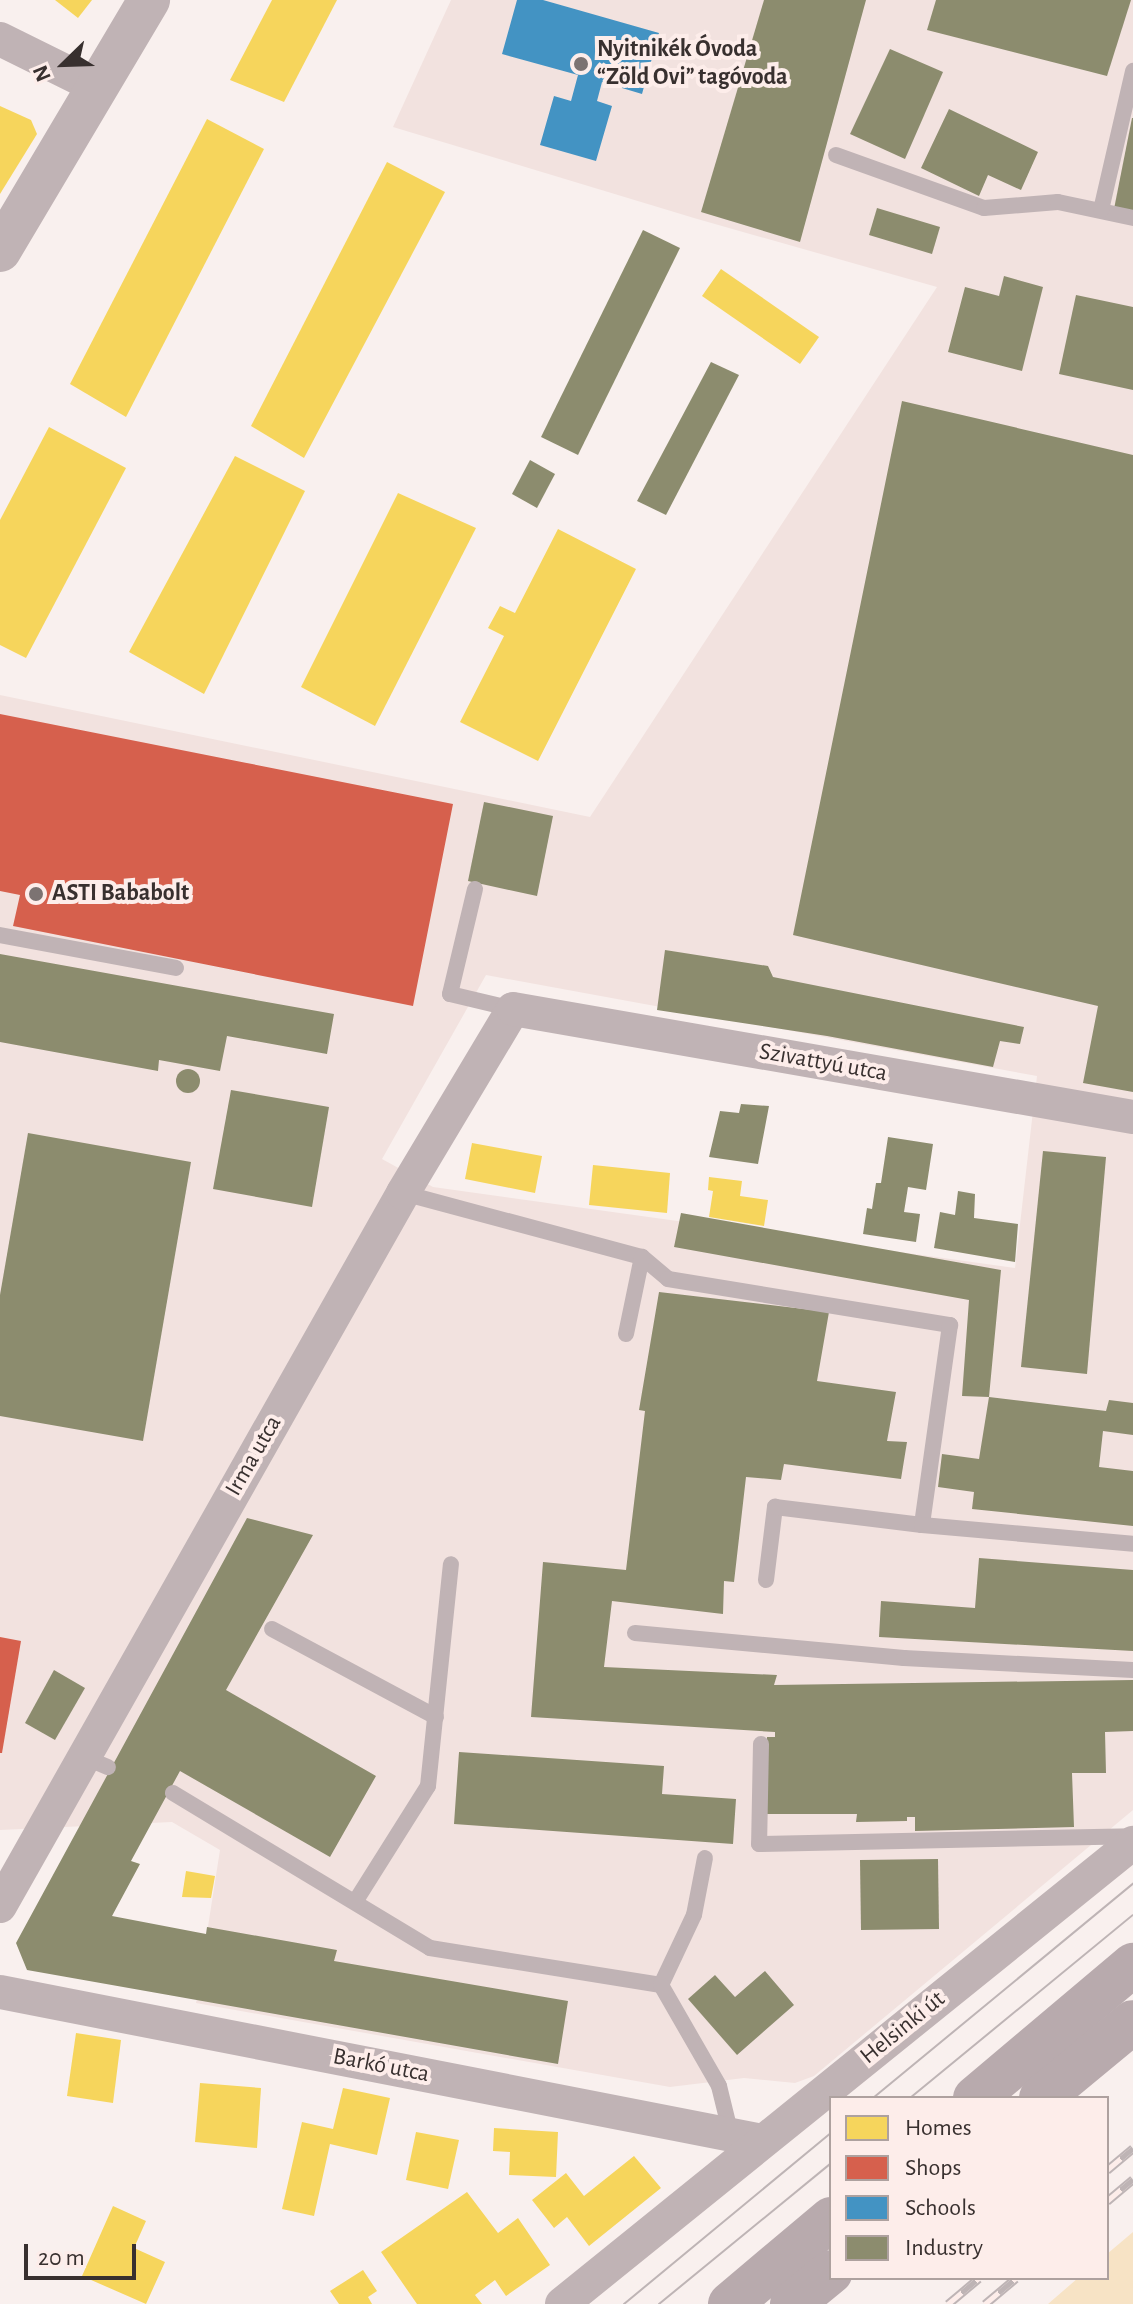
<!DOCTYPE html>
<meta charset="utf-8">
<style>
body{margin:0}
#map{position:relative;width:1133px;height:2304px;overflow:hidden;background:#f9f0ee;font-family:"Alegreya Sans",sans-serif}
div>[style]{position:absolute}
.built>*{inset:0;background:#f2e2df}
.green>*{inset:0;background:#f7e3c5}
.homes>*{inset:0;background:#f6d55c}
.shops>*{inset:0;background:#d6604d}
.schools>*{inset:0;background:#4393c3}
.industry>*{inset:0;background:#8c8c6e}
.round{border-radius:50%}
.service>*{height:16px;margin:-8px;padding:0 8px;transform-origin:8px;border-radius:8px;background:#c0b3b5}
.minor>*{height:34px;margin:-17px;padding:0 17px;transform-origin:17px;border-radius:17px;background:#c0b3b5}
.tertiary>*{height:42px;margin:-21px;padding:0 21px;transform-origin:21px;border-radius:21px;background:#c0b3b5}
.primary>*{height:44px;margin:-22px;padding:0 22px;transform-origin:22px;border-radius:22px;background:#b8aaad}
.tram>*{height:2px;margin:-1px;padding:0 1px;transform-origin:1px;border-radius:1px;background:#beb4b5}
.rail>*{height:9px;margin-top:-4.5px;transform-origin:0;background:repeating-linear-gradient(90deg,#fdedea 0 18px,#beb4b5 0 36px);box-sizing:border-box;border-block:2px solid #beb4b5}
.dots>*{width:22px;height:22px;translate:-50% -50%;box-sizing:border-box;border:4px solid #fdedea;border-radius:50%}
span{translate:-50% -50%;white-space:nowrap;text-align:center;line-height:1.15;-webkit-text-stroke:8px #fdedea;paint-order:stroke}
.poi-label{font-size:24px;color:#38302f;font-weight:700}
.left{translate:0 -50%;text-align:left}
.street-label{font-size:24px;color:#38302f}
.legend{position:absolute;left:829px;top:2096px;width:280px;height:184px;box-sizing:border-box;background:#fdedea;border:2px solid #aea19f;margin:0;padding:10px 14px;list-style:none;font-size:24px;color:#38302f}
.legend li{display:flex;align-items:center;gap:16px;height:40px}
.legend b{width:40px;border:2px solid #aea19f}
.north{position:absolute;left:24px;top:24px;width:80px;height:80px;-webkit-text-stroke:6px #fdedea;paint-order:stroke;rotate:247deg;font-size:22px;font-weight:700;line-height:32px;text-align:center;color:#38302f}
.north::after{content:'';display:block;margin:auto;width:28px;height:36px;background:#38302f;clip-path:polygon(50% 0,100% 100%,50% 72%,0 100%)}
.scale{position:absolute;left:24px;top:2244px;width:112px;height:36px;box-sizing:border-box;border:4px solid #38302f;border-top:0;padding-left:10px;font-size:24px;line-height:28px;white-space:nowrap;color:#38302f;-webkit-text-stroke:6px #fdedea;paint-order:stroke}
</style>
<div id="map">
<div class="built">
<div style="clip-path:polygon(evenodd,451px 0,1133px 0,1133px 1810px,814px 2076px,795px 2083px,744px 2078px,670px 2087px,196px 2003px,220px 1850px,172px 1822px,0 1830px,0 695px,590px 817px,937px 287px,694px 218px,393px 127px,451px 0,486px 975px,1037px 1076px,1015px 1268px,433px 1187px,382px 1159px,486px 975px)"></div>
</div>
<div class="green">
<div style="clip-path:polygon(1133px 2232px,1133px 2304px,1048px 2304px,1078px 2278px,1107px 2278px,1107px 2254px)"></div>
</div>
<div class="homes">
<div style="clip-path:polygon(55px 0,92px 0,78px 18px)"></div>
<div style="clip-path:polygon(272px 0,337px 0,284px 102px,230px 80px)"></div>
<div style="clip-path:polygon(0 106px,31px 120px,37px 134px,0 194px)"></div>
<div style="clip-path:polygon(207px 119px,264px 149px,126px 417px,70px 384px)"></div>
<div style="clip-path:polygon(387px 162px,445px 192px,304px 458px,251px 426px)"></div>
<div style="clip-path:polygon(721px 269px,819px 337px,800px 364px,702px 296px)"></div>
<div style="clip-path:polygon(49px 427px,126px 468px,26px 658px,0 645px,0 520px)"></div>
<div style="clip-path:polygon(235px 456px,305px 491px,204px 694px,129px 652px)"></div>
<div style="clip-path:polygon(398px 493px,476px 528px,375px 726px,301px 687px)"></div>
<div style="clip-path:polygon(558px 529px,636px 569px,538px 761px,460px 722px,504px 636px,488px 628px,500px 606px,515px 613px)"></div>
<div style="clip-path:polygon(472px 1143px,542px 1156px,535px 1193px,465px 1179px)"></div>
<div style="clip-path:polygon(593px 1165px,670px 1173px,667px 1213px,589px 1205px)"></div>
<div style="clip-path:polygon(709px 1177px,742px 1181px,740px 1196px,768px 1200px,764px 1226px,709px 1217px,713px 1191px,708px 1190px)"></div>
<div style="clip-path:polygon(186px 1871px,215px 1876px,211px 1898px,182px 1897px)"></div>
<div style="clip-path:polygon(76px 2033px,121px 2040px,113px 2103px,67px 2096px)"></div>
<div style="clip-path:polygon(200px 2083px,261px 2088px,257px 2148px,195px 2142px)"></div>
<div style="clip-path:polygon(343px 2088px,390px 2098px,377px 2155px,330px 2144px,314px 2216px,282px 2209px,302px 2122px,333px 2129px)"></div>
<div style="clip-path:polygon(494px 2128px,558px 2132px,556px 2177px,509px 2175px,510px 2152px,493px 2151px)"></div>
<div style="clip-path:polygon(416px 2132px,459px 2140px,448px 2189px,406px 2180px)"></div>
<div style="clip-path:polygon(634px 2156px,661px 2188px,589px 2246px,567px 2217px,554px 2228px,532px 2200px,566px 2173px,584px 2196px)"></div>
<div style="clip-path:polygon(467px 2192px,498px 2233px,518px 2218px,550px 2265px,506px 2296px,495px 2280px,475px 2295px,482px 2304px,417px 2304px,381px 2252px)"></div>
<div style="clip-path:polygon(113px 2206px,146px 2221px,134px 2248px,165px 2262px,146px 2304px,82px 2276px)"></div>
<div style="clip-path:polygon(363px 2270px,377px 2291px,368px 2297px,372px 2304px,339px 2304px,330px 2291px)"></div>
</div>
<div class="shops">
<div style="clip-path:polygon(0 714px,453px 804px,413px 1006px,13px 926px,20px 895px,0 891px)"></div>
<div style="clip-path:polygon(0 1637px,21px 1641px,2px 1753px,0 1753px)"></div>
</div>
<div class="schools">
<div style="clip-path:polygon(517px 0,543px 0,659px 33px,642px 94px,602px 82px,597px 101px,612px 106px,596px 161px,540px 145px,554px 96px,571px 101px,578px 75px,502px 54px)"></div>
</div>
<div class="industry">
<div style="clip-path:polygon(764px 0,866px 0,800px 242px,701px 212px)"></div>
<div style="clip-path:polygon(936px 0,1131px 0,1107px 76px,927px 30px)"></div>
<div style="clip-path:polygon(890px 49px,943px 72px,905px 159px,850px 134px)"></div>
<div style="clip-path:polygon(949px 109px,1038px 152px,1021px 190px,988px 175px,979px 196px,921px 168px)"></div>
<div style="clip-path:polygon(1132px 118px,1133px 118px,1133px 213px,1114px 209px)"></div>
<div style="clip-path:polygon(877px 208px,940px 227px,932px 254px,869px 235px)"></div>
<div style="clip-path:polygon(643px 230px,680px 248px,578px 455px,541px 437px)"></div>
<div style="clip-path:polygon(1004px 276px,1043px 287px,1022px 371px,948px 352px,965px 287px,999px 296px)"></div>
<div style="clip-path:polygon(1076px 295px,1133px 307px,1133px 390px,1059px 374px)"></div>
<div style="clip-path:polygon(711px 362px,739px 375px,666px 515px,637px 501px)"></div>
<div style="clip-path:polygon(902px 401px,1133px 455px,1133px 1092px,1083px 1083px,1098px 1006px,793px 935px)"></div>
<div style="clip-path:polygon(530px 460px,555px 474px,537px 508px,512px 494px)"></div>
<div style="clip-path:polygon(484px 802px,553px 816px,537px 896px,468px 881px)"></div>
<div style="clip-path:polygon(665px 950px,768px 966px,773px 977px,1024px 1027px,1020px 1044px,1000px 1041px,993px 1067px,827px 1036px,657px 1010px)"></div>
<div style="clip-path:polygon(0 954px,334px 1014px,327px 1054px,227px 1036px,220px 1071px,159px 1060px,158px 1071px,0 1042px)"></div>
<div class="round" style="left:176px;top:1069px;width:24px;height:24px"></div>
<div style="clip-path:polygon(231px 1090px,329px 1107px,312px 1207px,213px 1189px)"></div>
<div style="clip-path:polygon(741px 1104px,769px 1106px,758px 1164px,709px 1157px,720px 1111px,739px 1113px)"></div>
<div style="clip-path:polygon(28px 1133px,191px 1162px,143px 1441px,0 1416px,0 1295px)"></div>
<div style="clip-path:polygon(888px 1137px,933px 1144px,926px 1190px,908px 1187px,904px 1212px,920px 1214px,916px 1242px,863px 1234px,867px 1208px,872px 1209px,876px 1183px,881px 1183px)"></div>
<div style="clip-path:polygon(1043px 1151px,1106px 1157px,1087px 1374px,1021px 1367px)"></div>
<div style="clip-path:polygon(958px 1191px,975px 1194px,974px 1218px,1018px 1224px,1015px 1262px,934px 1248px,940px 1212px,955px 1215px)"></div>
<div style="clip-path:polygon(681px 1213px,1001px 1270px,989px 1397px,962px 1396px,969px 1300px,674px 1247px)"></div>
<div style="clip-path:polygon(659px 1292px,829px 1312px,817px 1381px,896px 1392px,887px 1441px,907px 1442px,901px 1479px,784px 1464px,781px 1480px,746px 1477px,734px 1582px,724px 1581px,723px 1614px,612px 1601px,604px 1667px,777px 1675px,774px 1685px,1133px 1680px,1133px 1731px,1105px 1732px,1106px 1773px,1072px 1773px,1074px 1827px,915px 1831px,915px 1817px,907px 1817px,907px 1821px,856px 1822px,857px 1814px,767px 1814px,767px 1737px,775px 1737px,775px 1732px,531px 1717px,543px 1562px,626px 1570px,645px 1411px,639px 1410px)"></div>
<div style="clip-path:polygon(989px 1397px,1106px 1411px,1109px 1400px,1133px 1403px,1133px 1435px,1103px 1431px,1099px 1467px,1133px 1471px,1133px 1526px,972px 1509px,974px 1492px,938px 1487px,942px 1454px,979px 1459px)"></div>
<div style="clip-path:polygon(247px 1518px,313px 1535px,226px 1690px,376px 1776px,330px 1857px,180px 1771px,131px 1861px,140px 1864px,112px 1916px,206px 1934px,207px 1927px,337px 1950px,334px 1961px,568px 2001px,558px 2064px,27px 1970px,16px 1943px)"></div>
<div style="clip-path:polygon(979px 1558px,1133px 1570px,1133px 1651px,879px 1637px,881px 1601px,975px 1608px)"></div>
<div style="clip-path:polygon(54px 1670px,85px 1688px,55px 1740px,25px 1723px)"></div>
<div style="clip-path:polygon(459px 1752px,664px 1766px,662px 1794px,736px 1799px,733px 1844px,454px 1824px)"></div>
<div style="clip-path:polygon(938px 1859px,939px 1929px,861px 1930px,860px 1860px)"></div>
<div style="clip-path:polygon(765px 1971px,794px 2005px,737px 2055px,688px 1999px,715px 1975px,735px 1997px)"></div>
</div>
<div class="service">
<div style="left:836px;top:155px;width:157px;rotate:19.7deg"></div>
<div style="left:984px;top:208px;width:74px;rotate:-4.6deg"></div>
<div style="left:1058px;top:202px;width:77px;rotate:12deg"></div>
<div style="left:1101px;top:210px;width:143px;rotate:-77deg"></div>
<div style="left:475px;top:889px;width:108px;rotate:103.4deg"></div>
<div style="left:450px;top:994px;width:65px;rotate:13.4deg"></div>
<div style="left:0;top:935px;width:179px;rotate:10.6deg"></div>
<div style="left:403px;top:1193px;width:247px;rotate:15deg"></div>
<div style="left:642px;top:1257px;width:34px;rotate:40deg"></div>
<div style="left:668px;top:1279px;width:286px;rotate:9.3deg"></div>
<div style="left:950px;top:1325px;width:202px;rotate:98deg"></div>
<div style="left:626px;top:1334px;width:79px;rotate:-78.3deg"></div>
<div style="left:766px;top:1580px;width:74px;rotate:-83deg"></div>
<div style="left:775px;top:1507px;width:148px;rotate:7deg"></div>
<div style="left:922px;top:1525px;width:212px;rotate:5.1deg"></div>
<div style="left:272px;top:1629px;width:186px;rotate:28.2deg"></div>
<div style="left:635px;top:1633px;width:270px;rotate:5.3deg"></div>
<div style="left:904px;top:1658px;width:229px;rotate:3deg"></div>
<div style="left:761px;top:1744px;width:100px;rotate:91.1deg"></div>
<div style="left:759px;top:1844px;width:374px;rotate:-1.2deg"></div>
<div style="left:84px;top:1757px;width:26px;rotate:23deg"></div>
<div style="left:173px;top:1793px;width:300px;rotate:31.1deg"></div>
<div style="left:430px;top:1948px;width:234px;rotate:9.1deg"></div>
<div style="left:661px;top:1985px;width:77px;rotate:-64.8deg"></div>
<div style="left:694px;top:1915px;width:58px;rotate:-79.1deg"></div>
<div style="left:355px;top:1902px;width:137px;rotate:-57.8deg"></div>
<div style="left:428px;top:1786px;width:223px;rotate:-84.1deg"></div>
<div style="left:661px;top:1985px;width:116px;rotate:60.1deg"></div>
<div style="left:719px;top:2086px;width:50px;rotate:76.2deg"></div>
</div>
<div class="minor">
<div style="left:0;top:39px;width:106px;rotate:26.3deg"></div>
<div style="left:0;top:1906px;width:819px;rotate:-60.52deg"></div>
<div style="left:403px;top:1193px;width:214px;rotate:-59.1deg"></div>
<div style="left:513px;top:1009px;width:629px;rotate:9.88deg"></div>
<div style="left:0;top:1992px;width:776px;rotate:11.06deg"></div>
<div style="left:562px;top:2304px;width:734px;rotate:-38.92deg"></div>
</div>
<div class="tertiary">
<div style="left:0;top:251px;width:292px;rotate:-59.3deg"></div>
</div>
<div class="primary">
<div style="left:975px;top:2098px;width:207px;rotate:-40.1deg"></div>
<div style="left:1041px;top:2098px;width:119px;rotate:-39.6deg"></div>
<div style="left:730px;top:2304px;width:132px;rotate:-40.1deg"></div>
<div style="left:792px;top:2304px;width:50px;rotate:-39.4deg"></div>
</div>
<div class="tram">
<div style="left:873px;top:2098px;width:337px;rotate:-39.5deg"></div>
<div style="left:910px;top:2098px;width:288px;rotate:-39.4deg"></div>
<div style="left:624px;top:2304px;width:268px;rotate:-39.6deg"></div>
<div style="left:659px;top:2304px;width:222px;rotate:-39.3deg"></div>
</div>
<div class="rail">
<div style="left:1107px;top:2170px;width:34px;rotate:-40deg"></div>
<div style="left:1107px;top:2201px;width:34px;rotate:-40deg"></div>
<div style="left:948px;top:2304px;width:40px;rotate:-40deg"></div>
<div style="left:985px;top:2304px;width:40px;rotate:-40deg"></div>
</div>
<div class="dots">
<div style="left:581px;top:64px;background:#7c7372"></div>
<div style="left:36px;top:894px;background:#7c7372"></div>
</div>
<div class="poi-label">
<span class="left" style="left:597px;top:64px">Nyitnikék Óvoda<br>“Zöld Ovi” tagóvoda</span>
<span class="left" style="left:52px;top:894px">ASTI Bababolt</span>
</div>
<div class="street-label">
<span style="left:823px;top:1063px;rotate:10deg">Szivattyú utca</span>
<span style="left:254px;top:1456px;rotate:-60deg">Irma utca</span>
<span style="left:903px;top:2028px;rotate:-39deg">Helsinki út</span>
<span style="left:381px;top:2066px;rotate:11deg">Barkó utca</span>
</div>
<ul class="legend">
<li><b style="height:22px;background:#f6d55c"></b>Homes</li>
<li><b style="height:22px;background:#d6604d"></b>Shops</li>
<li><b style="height:22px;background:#4393c3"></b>Schools</li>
<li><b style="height:22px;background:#8c8c6e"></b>Industry</li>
</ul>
<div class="north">N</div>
<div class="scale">20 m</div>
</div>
